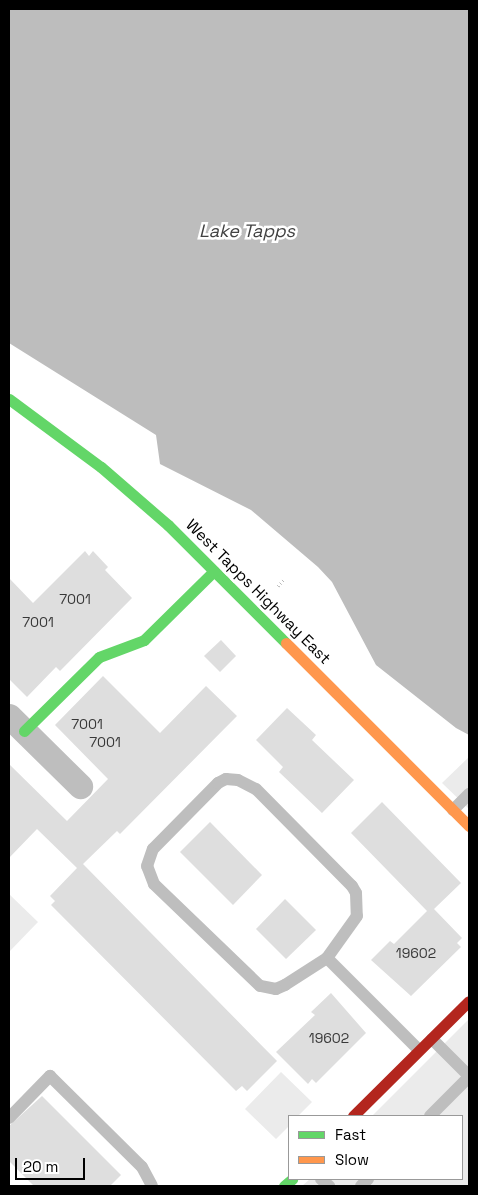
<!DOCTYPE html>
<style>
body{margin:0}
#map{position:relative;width:478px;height:1195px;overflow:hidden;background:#fff;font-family:"Space Grotesk",sans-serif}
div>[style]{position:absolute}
.green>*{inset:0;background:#ebebeb}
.water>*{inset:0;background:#bdbdbd}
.building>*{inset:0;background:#dedede}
.path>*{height:3px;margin-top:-1.5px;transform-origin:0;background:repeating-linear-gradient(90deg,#b9b9b9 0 1px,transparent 0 3.5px)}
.lane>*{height:12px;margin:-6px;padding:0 6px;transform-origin:6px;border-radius:6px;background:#bebebe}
.street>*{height:25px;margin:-12.5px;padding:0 12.5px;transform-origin:12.5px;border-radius:12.5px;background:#bebebe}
.fast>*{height:11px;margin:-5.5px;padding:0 5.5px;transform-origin:5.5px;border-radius:5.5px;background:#63d668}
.slow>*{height:11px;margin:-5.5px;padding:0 5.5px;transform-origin:5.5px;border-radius:5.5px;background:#ff974d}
.jam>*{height:11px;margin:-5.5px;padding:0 5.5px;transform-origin:5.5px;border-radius:5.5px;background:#b3261e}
span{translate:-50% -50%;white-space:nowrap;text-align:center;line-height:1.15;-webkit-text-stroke:5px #fff;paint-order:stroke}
.number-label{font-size:14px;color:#383838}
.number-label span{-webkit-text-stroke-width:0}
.street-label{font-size:16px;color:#000}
.water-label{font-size:18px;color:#424242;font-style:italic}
.frame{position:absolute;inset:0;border:10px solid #000;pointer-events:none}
.legend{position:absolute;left:288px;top:1115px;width:175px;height:65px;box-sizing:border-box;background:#fff;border:1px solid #999;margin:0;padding:6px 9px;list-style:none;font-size:15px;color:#000}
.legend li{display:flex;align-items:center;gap:10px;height:25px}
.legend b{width:25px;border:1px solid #999}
.scale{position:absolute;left:15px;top:1158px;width:70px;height:22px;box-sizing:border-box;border:2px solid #000;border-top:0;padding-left:6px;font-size:15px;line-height:18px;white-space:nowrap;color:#000;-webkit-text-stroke:4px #fff;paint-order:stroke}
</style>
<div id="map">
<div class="green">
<div style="clip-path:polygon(469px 757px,469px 809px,442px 783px)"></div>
<div style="clip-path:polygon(9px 894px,38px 922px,9px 952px)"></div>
<div style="clip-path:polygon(469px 1019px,469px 1186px,302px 1186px,310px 1179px,462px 1179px,462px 1116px,372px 1116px)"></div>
<div style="clip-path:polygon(281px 1072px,312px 1102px,298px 1116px,289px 1116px,289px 1126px,276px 1139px,245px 1109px)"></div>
</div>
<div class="water">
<div style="clip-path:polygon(9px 9px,469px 9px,469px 735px,456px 728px,376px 665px,332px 582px,318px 567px,251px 510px,160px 464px,156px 435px,9px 343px)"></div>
</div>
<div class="building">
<div style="clip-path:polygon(85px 551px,89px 556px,93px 551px,108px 567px,105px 570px,132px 598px,60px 671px,56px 667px,27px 697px,9px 679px,9px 578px,33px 603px)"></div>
<div style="clip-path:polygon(221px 640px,236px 656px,220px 672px,204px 656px)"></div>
<div style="clip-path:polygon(103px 676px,160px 733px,206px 686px,237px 716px,120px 834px,117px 831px,83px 864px,277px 1061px,247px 1091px,242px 1086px,236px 1091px,51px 905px,55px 901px,50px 896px,77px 868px,37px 829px,9px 858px,9px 764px,67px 821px,108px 779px,55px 725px)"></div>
<div style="clip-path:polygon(287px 708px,316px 735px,312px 740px,354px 780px,322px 813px,279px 772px,283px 767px,256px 740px)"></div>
<div style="clip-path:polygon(382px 802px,461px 883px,434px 909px,462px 938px,457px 943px,461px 947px,411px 996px,371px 960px,390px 941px,394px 944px,427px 911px,351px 833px)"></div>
<div style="clip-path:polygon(210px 822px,262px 875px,233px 905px,180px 852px)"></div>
<div style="clip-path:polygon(285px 899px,316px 930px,286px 959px,256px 929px)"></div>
<div style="clip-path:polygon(331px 993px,366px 1033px,316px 1083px,312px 1079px,308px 1084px,276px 1052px,315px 1015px,311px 1012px)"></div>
<div style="clip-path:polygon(42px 1096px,121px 1175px,110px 1186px,34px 1186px,9px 1161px,9px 1126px)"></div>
</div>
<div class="path">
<div style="left:278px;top:586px;width:9px;rotate:-49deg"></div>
</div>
<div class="lane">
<div style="left:453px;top:810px;width:23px;rotate:-45deg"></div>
<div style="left:327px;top:958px;width:50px;rotate:147.3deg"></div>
<div style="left:285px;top:985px;width:10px;rotate:156deg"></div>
<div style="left:276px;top:989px;width:16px;rotate:-169deg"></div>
<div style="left:260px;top:986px;width:147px;rotate:-136.1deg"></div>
<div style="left:154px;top:884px;width:19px;rotate:-111deg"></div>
<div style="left:147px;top:866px;width:18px;rotate:-71deg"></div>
<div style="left:153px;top:849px;width:93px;rotate:-45.4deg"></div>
<div style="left:218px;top:783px;width:9px;rotate:-27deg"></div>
<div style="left:226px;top:779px;width:12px;rotate:5deg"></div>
<div style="left:238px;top:780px;width:20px;rotate:27deg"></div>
<div style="left:256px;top:789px;width:136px;rotate:45.3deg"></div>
<div style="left:352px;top:886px;width:8px;rotate:60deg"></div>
<div style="left:356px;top:893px;width:23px;rotate:88deg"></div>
<div style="left:357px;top:916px;width:52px;rotate:125.5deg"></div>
<div style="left:327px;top:958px;width:130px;rotate:45deg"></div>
<div style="left:432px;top:1039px;width:52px;rotate:45deg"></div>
<div style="left:430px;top:1116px;width:55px;rotate:-45deg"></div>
<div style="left:9px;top:1118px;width:59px;rotate:-45.7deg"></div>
<div style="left:50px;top:1076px;width:129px;rotate:44.7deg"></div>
<div style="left:142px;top:1167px;width:21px;rotate:62deg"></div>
<div style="left:321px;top:1179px;width:11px;rotate:41deg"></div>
<div style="left:361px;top:1186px;width:10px;rotate:-45deg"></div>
</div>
<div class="street">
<div style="left:9px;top:716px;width:100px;rotate:44.6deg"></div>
</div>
<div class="fast">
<div style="left:9px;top:399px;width:114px;rotate:36.5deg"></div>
<div style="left:101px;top:467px;width:89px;rotate:40.9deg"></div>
<div style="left:168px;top:525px;width:167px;rotate:45deg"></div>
<div style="left:24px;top:731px;width:105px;rotate:-44.6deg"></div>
<div style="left:99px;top:657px;width:48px;rotate:-20.7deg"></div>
<div style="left:144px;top:640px;width:98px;rotate:-44.6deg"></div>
<div style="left:284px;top:1186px;width:11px;rotate:-41deg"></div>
</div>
<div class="slow">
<div style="left:286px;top:643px;width:259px;rotate:45deg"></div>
</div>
<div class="jam">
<div style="left:353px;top:1116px;width:163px;rotate:-44.8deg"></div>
</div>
<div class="number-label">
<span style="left:75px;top:599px">7001</span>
<span style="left:38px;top:622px">7001</span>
<span style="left:87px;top:724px">7001</span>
<span style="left:105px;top:742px">7001</span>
<span style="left:416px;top:953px">19602</span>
<span style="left:329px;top:1038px">19602</span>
</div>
<div class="street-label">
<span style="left:258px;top:592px;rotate:45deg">West Tapps Highway East</span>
</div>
<div class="water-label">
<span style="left:247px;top:231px">Lake Tapps</span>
</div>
<div class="frame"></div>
<ul class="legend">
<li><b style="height:6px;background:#63d668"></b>Fast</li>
<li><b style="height:6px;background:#ff974d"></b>Slow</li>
</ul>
<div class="scale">20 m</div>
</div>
